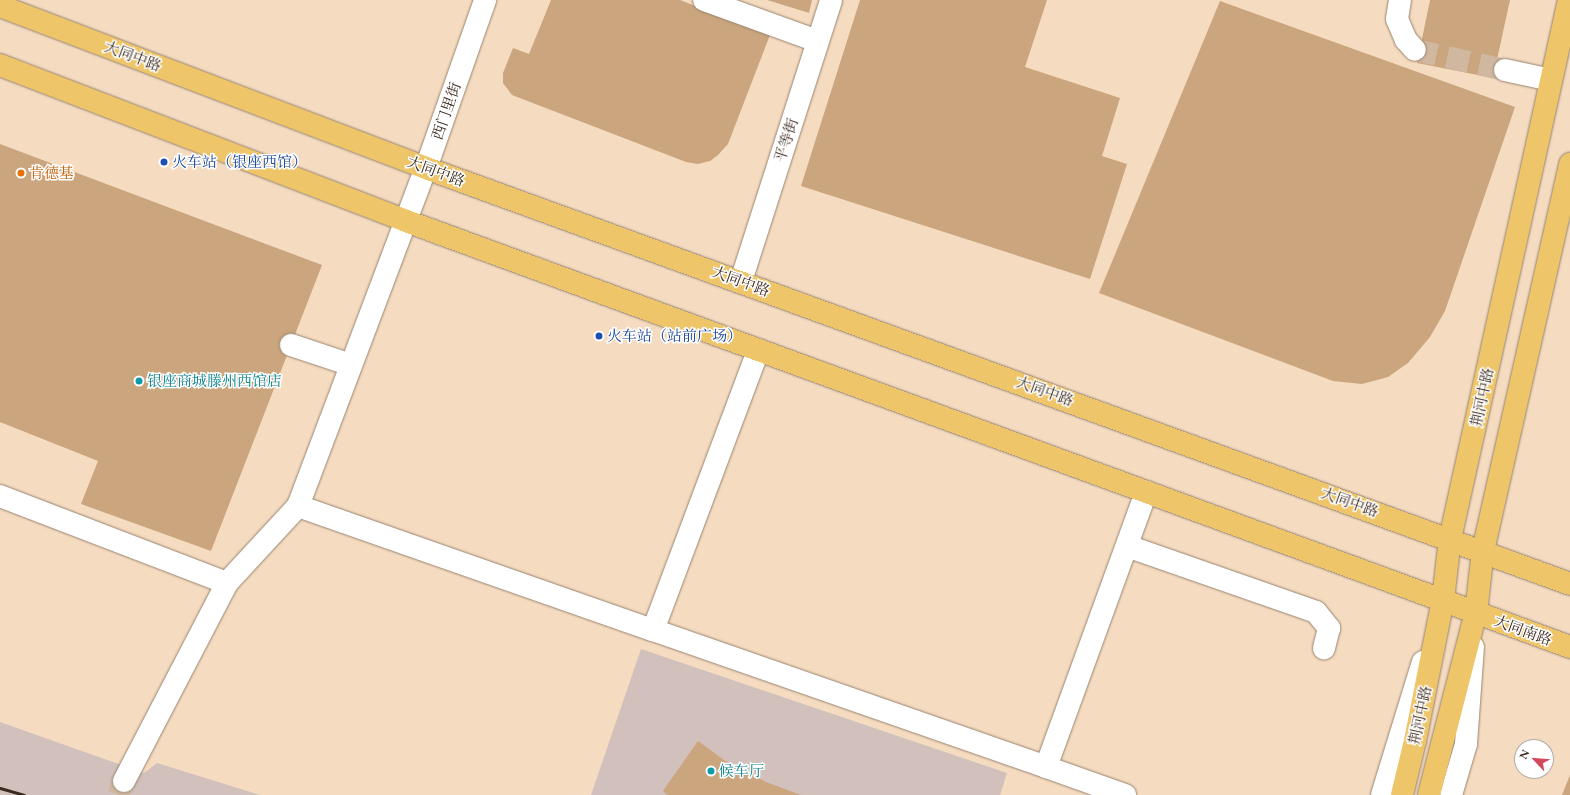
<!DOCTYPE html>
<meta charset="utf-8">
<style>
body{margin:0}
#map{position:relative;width:1570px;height:795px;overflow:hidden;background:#f5dcc1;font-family:"EB Garamond","Noto Serif SC",serif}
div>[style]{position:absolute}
.industrial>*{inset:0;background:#d1c0bc}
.building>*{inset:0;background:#caa57d}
.minor-tunnel>*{height:22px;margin-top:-11px;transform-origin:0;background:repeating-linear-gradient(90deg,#d0b8a0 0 22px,transparent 0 33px)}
.roads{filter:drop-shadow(0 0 1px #988370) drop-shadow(0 0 1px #988370)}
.minor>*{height:22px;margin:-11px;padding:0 11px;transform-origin:11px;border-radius:11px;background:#fff}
.major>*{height:22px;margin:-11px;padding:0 11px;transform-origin:11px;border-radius:11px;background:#eec569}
.rail>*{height:3px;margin:-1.5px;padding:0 1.5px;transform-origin:1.5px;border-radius:1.5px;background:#3b2a1e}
.dots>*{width:11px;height:11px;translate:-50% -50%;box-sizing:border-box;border:2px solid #fff;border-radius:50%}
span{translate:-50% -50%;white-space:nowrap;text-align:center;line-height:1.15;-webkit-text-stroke:3px #fff;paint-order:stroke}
.street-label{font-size:15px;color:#3b2a1e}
.transit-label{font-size:15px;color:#164399}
.left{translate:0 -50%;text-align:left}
.food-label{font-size:15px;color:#c56008}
.culture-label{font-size:15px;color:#0d838f}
.north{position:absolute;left:1514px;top:739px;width:40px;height:40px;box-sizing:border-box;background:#fff;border:1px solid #b1aaa5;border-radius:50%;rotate:296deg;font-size:11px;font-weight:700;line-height:16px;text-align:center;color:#3b2a1e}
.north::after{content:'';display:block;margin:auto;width:14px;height:18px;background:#d1495b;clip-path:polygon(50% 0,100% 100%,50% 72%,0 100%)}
</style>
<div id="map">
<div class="industrial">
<div style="clip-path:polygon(641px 649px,1007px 773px,1000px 795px,591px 795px)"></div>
<div style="clip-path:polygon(0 722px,144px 773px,157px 763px,260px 795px,0 795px)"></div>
</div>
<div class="building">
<div style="clip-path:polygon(551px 0,680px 0,770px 35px,728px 144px,718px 155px,710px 161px,698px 164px,686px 162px,512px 95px,503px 83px,503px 73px,513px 48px,529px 54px)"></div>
<div style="clip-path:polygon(767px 0,812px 0,809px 13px)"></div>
<div style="clip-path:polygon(860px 0,1047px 0,1025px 67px,1120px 98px,1102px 156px,1127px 164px,1090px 279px,801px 186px)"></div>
<div style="clip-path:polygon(1430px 0,1510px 0,1493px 78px,1417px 63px)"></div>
<div style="clip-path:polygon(1220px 1px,1515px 107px,1445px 311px,1430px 337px,1408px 363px,1388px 377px,1362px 384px,1333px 381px,1099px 293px)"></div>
<div style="clip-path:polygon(0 144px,322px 265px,211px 551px,81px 504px,98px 461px,0 422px)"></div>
<div style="clip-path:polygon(698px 741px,724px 760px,766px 782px,801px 795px,667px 795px,663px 791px)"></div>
<div style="clip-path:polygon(1570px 775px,1570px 795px,1562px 795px)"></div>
</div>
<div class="minor-tunnel">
<div style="left:1415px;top:50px;width:92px;rotate:12.5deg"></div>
<div style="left:118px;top:795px;width:15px;rotate:-67deg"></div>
</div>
<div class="roads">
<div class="minor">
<div style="left:704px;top:0;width:120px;rotate:19.9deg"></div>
<div style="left:1400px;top:0;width:19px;rotate:99deg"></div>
<div style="left:1397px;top:19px;width:23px;rotate:67deg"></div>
<div style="left:1406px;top:40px;width:13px;rotate:48deg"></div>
<div style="left:1505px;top:70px;width:47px;rotate:12.3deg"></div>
<div style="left:741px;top:281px;width:295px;rotate:-72.2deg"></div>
<div style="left:291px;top:345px;width:63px;rotate:18.4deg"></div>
<div style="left:758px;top:351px;width:298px;rotate:110.6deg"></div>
<div style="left:653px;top:630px;width:416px;rotate:19.2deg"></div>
<div style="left:1046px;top:767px;width:293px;rotate:-70deg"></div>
<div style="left:0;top:496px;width:243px;rotate:21deg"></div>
<div style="left:298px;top:506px;width:376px;rotate:19.3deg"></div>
<div style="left:1127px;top:546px;width:200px;rotate:19.2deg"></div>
<div style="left:1316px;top:612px;width:21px;rotate:51deg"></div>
<div style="left:1329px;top:628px;width:21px;rotate:104deg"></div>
<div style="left:1046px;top:767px;width:84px;rotate:19.5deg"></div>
<div style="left:124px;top:781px;width:223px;rotate:-62.5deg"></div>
<div style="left:227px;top:583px;width:105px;rotate:-47.3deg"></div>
<div style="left:298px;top:506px;width:361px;rotate:-69.3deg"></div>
<div style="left:426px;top:168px;width:178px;rotate:-70.6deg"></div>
<div style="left:1382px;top:795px;width:139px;rotate:-72.9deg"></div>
<div style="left:1451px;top:795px;width:53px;rotate:-73.6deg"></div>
<div style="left:1466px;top:744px;width:97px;rotate:-85.9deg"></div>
</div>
<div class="major">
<div style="left:0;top:6px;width:456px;rotate:20.8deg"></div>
<div style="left:426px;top:168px;width:1217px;rotate:19.98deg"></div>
<div style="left:0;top:65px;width:435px;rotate:21deg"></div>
<div style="left:406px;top:221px;width:1240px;rotate:20.1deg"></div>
<div style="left:1402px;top:795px;width:56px;rotate:-76.5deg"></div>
<div style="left:1415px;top:741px;width:144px;rotate:-78.8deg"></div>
<div style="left:1443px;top:600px;width:61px;rotate:-83.5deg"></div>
<div style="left:1450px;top:539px;width:552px;rotate:-77.55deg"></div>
<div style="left:1429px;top:795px;width:189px;rotate:-75.6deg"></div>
<div style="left:1476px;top:612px;width:61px;rotate:-83.5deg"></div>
<div style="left:1483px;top:551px;width:397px;rotate:-77.3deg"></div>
</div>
</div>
<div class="rail">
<div style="left:0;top:788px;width:25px;rotate:16deg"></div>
</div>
<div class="dots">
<div style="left:164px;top:162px;background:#1a4fb4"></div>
<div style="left:21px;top:173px;background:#e8710a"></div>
<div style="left:599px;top:336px;background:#1a4fb4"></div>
<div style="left:139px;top:381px;background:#0f9aa8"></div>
<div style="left:711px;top:771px;background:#0f9aa8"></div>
</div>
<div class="street-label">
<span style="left:133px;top:56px;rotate:21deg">大同中路</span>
<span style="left:446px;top:111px;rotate:-71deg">西门里街</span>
<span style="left:786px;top:140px;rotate:-72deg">平等街</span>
<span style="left:436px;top:171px;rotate:20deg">大同中路</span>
<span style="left:741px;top:281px;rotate:20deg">大同中路</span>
<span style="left:1045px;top:391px;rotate:20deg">大同中路</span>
<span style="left:1482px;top:397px;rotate:-78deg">荆河中路</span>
<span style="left:1350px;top:502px;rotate:20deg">大同中路</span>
<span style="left:1523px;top:630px;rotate:20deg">大同南路</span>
<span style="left:1420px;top:715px;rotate:-78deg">荆河中路</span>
</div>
<div class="transit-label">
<span class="left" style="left:172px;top:162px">火车站（银座西馆）</span>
<span class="left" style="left:607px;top:336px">火车站（站前广场）</span>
</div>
<div class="food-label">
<span class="left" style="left:29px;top:173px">肯德基</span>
</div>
<div class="culture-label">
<span class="left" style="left:147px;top:381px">银座商城滕州西馆店</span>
<span class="left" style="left:719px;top:771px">候车厅</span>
</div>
<div class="north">N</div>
</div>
